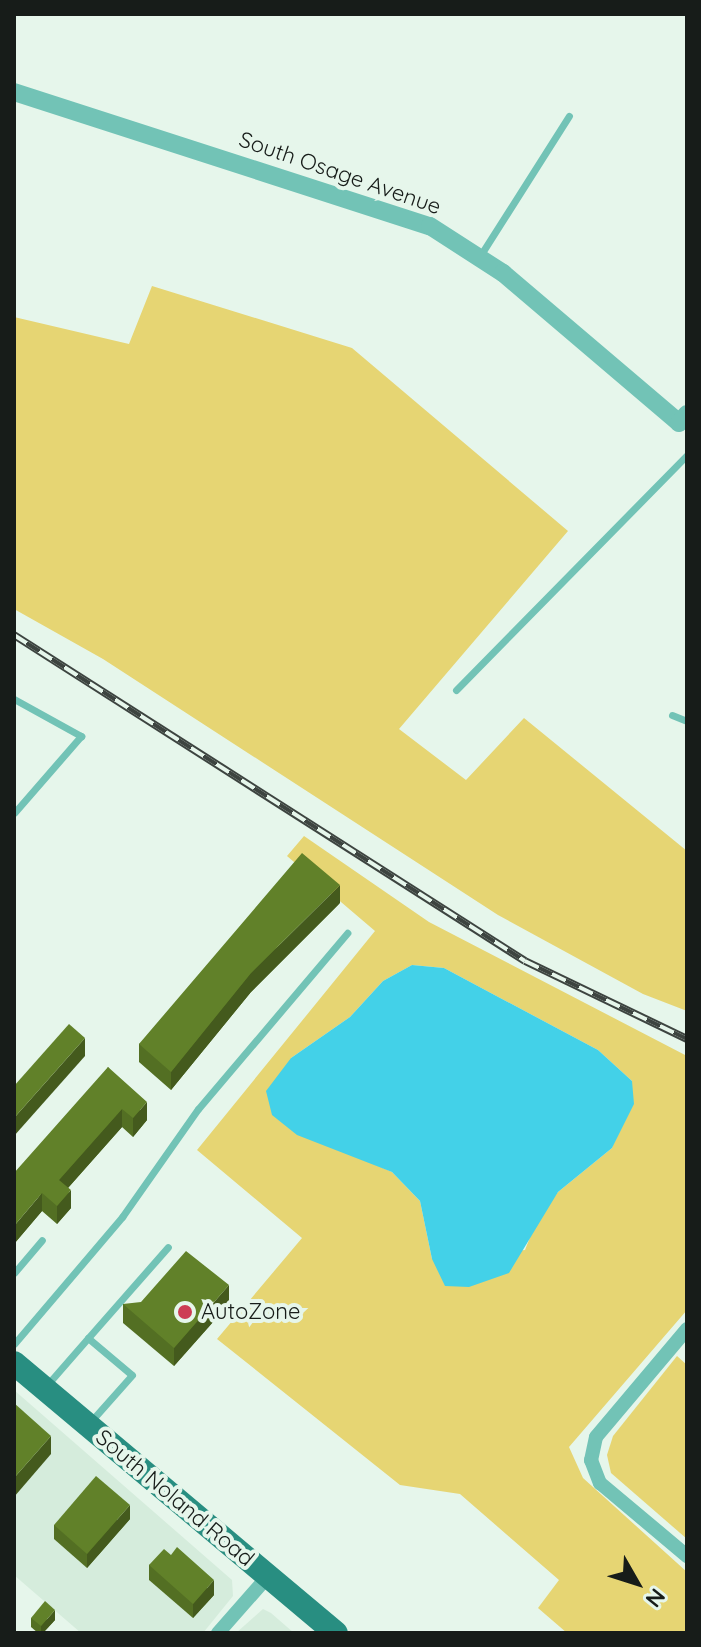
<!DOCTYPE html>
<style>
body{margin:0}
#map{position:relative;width:701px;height:1647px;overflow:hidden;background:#e6f6eb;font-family:Quicksand,sans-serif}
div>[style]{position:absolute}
.built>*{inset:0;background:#d5ecdc}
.green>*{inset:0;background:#e6d573}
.water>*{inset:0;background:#43d1e8}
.service>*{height:7px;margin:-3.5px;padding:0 3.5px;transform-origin:3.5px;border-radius:3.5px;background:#72c3b6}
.minor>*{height:14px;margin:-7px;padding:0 7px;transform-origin:7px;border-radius:7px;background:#72c3b6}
.tertiary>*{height:18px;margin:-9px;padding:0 9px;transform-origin:9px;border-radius:9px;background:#72c3b6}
.primary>*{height:24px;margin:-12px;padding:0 12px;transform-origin:12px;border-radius:12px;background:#288e81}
.rail>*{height:8px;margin-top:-4px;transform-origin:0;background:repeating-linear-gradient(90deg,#e6f6eb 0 15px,#3d4440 0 30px);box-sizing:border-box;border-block:2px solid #3d4440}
.wall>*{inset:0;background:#536f23}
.shaded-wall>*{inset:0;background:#445a1d}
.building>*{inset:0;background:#618129}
.dots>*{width:22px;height:22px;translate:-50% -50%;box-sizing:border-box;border:4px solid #e6f6eb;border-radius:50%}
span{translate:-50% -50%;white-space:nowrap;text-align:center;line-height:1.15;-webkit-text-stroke:8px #e6f6eb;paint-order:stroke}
.street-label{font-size:22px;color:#171c19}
.poi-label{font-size:22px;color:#171c19}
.left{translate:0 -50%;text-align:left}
.frame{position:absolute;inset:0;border:16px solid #171c19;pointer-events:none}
.north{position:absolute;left:597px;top:1543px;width:80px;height:80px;-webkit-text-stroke:6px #e6f6eb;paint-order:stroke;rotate:129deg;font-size:22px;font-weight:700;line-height:32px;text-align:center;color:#171c19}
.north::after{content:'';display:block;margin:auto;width:28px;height:36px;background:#171c19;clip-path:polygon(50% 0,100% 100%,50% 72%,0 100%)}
</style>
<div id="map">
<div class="built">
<div style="clip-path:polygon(14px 1390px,232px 1580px,233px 1596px,203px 1633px,81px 1633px,14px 1575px)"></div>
<div style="clip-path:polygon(263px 1609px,271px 1613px,294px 1633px,236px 1633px)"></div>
</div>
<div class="green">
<div style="clip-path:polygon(152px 286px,352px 348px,568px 531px,399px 729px,466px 780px,524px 718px,687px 851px,687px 1011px,643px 994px,498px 915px,103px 659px,14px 609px,14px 317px,129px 344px)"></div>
<div style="clip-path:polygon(evenodd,304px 836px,429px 922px,687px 1056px,687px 1310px,569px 1447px,583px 1478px,687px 1572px,687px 1633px,567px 1633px,538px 1608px,559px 1580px,460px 1494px,400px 1485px,217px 1339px,302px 1238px,197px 1150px,375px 931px,287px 856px,304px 836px,412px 965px,444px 968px,598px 1050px,632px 1081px,612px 1148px,558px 1192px,538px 1217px,525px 1250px,432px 1259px,420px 1201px,392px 1172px,358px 1157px,291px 1058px,350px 1017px,383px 981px,412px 965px)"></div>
<div style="clip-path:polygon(677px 1356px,687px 1365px,687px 1539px,611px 1473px,607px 1455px,613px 1436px)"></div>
</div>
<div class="water">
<div style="clip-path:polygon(412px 965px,444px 968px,598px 1050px,632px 1081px,634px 1104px,612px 1148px,558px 1192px,509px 1273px,469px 1287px,445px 1286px,432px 1259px,420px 1201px,392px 1172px,297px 1135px,272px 1115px,266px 1091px,291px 1058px,350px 1017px,383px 981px)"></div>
</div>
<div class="service">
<div style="left:480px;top:256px;width:166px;rotate:-57.6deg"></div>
<div style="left:456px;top:690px;width:330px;rotate:-45.5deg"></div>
<div style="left:14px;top:699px;width:77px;rotate:28.9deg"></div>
<div style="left:81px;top:736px;width:102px;rotate:131deg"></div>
<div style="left:672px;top:715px;width:16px;rotate:22deg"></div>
<div style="left:14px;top:1273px;width:43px;rotate:-49.7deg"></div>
<div style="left:88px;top:1338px;width:121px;rotate:-48.7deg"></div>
<div style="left:14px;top:1344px;width:167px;rotate:-49.6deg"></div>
<div style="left:122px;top:1217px;width:132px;rotate:-54.9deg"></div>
<div style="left:198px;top:1109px;width:231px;rotate:-49.7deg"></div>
<div style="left:47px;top:1385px;width:62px;rotate:-48.9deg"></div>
<div style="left:88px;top:1338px;width:57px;rotate:40.1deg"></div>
<div style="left:132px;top:1375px;width:60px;rotate:131.6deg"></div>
</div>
<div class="minor">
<div style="left:687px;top:1329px;width:141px;rotate:130.1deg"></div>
<div style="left:596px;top:1437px;width:24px;rotate:102deg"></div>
<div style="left:591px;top:1460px;width:25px;rotate:69deg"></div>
<div style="left:600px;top:1483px;width:114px;rotate:40deg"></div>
<div style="left:218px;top:1633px;width:77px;rotate:-48.7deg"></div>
</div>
<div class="tertiary">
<div style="left:14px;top:92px;width:437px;rotate:17.9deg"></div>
<div style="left:430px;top:226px;width:87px;rotate:32.8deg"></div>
<div style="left:503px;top:273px;width:231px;rotate:40.4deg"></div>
<div style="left:679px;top:423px;width:12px;rotate:-48deg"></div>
</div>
<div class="primary">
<div style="left:14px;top:1363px;width:420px;rotate:40deg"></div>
</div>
<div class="rail">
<div style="left:14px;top:635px;width:606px;rotate:32.54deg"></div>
<div style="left:525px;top:961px;width:180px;rotate:25.7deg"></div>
</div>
<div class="wall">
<div style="clip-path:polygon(340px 903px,251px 992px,171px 1090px,139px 1062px,139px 1044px)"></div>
<div style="clip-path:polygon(108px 1067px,147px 1120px,133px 1137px,122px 1127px,68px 1188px,71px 1208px,57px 1224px,42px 1211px,14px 1244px)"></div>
<div style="clip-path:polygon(123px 1304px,229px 1304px,174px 1366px,123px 1323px)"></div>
<div style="clip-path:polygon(130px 1519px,87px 1568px,54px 1539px,54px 1525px)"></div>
<div style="clip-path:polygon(171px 1555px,214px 1595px,193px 1618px,149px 1580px,149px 1565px)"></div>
<div style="clip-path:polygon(31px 1618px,55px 1620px,43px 1633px,38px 1633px,31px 1627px)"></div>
</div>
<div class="shaded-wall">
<div style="clip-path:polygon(340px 885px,340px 903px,251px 992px,171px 1090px,171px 1072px,251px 973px)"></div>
<div style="clip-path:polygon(85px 1038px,85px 1056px,14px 1136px,14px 1118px)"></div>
<div style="clip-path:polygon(147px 1102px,147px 1120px,133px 1137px,133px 1118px)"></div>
<div style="clip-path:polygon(122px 1109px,122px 1127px,59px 1198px,59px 1180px)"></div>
<div style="clip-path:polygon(71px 1190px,71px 1208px,57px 1224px,57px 1206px)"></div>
<div style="clip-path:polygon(42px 1193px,42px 1211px,14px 1244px,14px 1226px)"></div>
<div style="clip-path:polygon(229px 1285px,229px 1304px,174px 1366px,174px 1348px)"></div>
<div style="clip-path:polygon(51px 1436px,51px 1454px,14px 1497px,14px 1478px)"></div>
<div style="clip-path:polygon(130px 1505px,130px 1519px,87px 1568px,87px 1554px)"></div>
<div style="clip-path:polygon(214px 1580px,214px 1595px,193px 1618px,193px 1604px)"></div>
<div style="clip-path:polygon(55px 1610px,55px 1620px,43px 1633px,41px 1633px,41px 1626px)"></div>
</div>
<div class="building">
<div style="clip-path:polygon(302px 853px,340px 885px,251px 973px,171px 1072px,139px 1044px)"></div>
<div style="clip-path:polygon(69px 1024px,85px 1038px,14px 1118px,14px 1086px)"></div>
<div style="clip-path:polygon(108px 1067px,147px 1102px,133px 1118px,122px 1109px,59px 1180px,71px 1190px,57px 1206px,42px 1193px,14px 1226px,14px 1173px)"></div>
<div style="clip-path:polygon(186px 1251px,229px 1285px,174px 1348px,123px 1304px,141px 1302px)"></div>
<div style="clip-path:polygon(14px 1403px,51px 1436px,14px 1478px)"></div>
<div style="clip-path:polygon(96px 1476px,130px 1505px,87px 1554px,54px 1525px)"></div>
<div style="clip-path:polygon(177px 1547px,214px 1580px,193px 1604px,149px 1565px,164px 1549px,171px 1555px)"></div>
<div style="clip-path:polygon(45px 1601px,55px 1610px,41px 1626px,31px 1618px)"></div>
</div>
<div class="dots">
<div style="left:185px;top:1312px;background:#cd3c54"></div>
</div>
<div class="street-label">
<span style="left:340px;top:173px;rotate:19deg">South Osage Avenue</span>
<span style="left:175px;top:1498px;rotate:40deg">South Noland Road</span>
</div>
<div class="poi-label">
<span class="left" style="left:201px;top:1312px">AutoZone</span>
</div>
<div class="frame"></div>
<div class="north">N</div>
</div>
